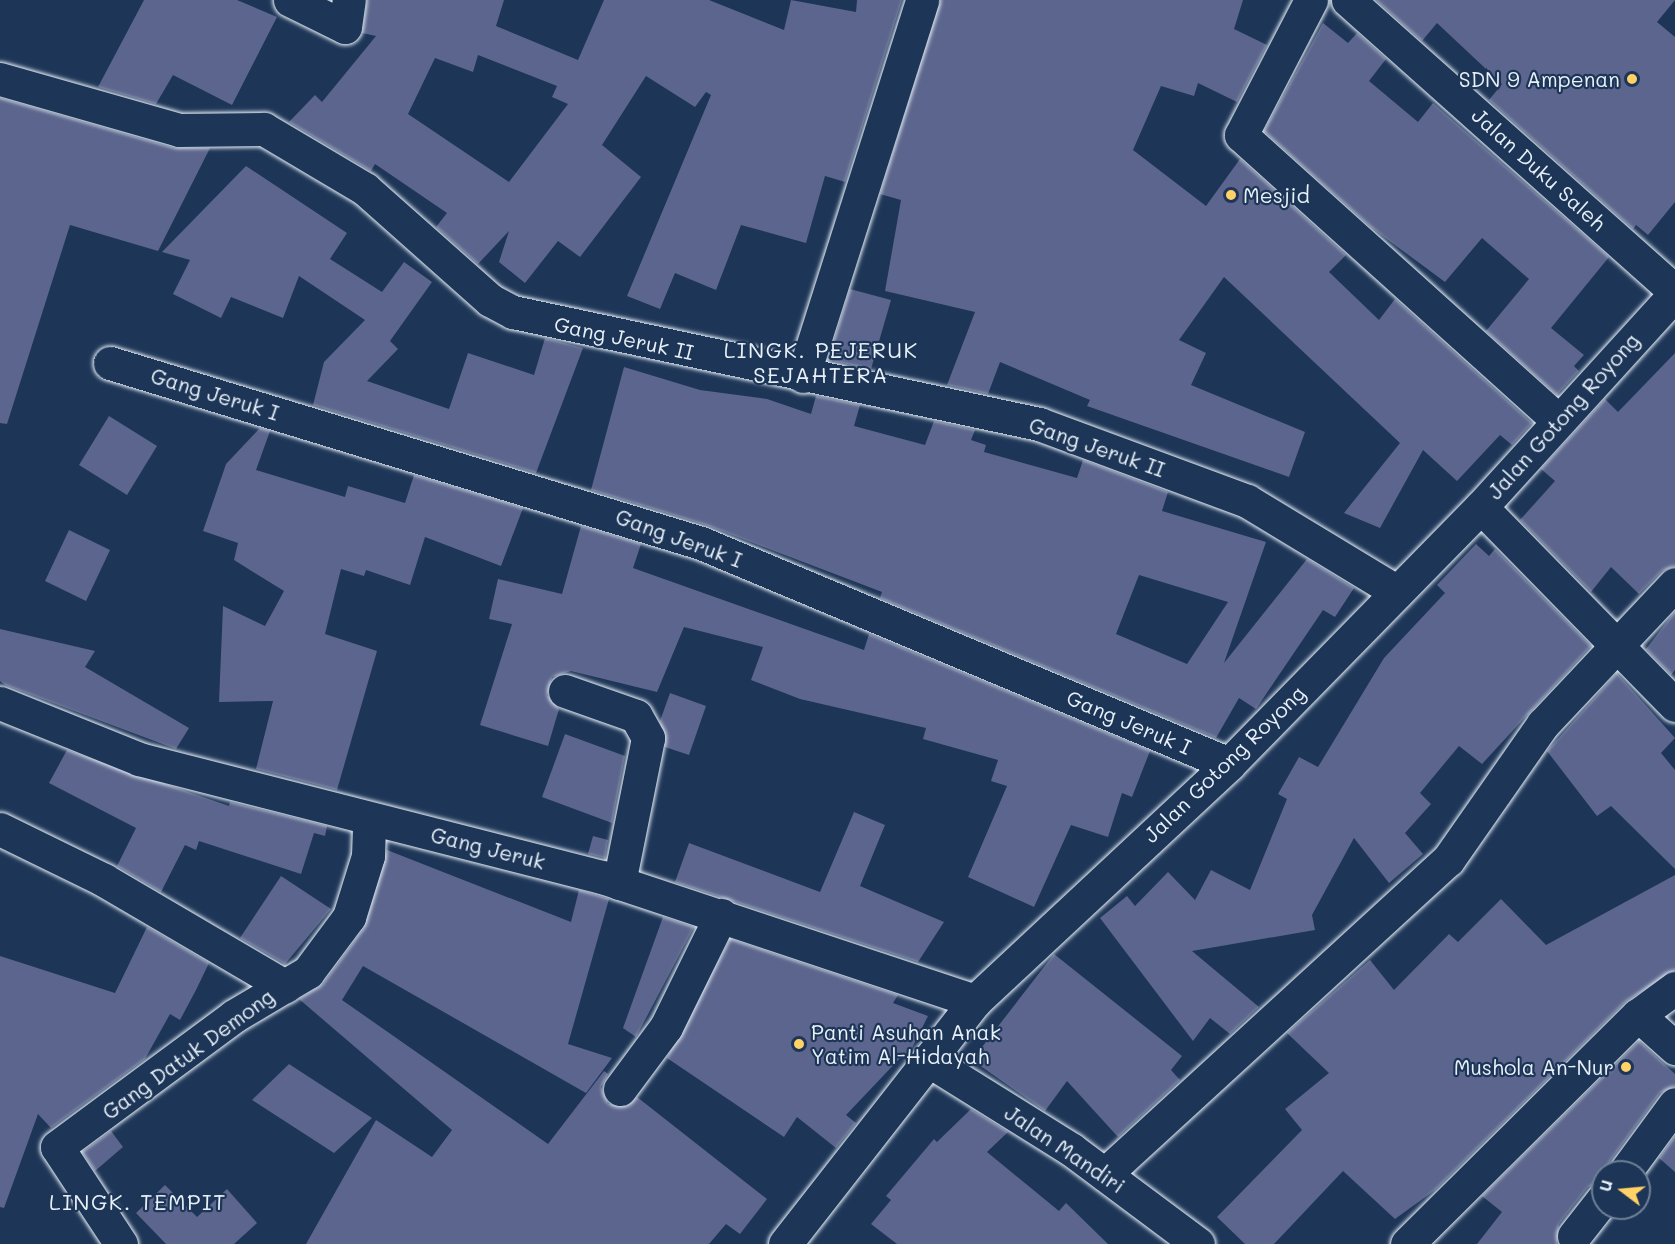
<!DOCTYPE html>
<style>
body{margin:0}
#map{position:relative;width:1675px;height:1244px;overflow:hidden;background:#1d3557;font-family:Mali,sans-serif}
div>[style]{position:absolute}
.building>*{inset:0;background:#5b658d}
.roads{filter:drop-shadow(0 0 2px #e8f1f8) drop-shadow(0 0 2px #e8f1f8)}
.street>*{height:33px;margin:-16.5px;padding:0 16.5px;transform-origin:16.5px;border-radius:16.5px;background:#1d3557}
.dots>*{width:16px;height:16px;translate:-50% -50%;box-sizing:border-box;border:3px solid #1d3557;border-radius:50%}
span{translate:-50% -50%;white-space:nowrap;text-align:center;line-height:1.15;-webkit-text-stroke:4.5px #1d3557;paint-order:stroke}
.poi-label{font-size:21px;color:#e8f1f8}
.right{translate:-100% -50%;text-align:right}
.left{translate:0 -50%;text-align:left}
.street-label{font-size:21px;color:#e8f1f8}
.neighbourhood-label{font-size:22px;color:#e8f1f8;letter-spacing:1.5px}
.north{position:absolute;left:1591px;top:1160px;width:60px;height:60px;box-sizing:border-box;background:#1d3557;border:2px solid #6e8097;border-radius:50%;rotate:286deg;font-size:16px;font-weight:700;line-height:24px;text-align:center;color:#e8f1f8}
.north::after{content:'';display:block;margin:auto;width:21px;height:27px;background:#ffd166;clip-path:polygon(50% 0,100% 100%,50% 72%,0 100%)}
</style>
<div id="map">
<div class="building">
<div style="clip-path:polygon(144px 0,237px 0,277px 17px,232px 105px,173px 75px,156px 104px,98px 87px)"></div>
<div style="clip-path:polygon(evenodd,367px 0,504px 0,496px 26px,578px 60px,604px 0,709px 0,784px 30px,791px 0,856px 12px,857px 0,902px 0,845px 182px,825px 176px,806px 243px,741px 225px,716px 290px,675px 273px,660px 309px,627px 296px,711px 95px,706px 92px,695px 107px,646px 76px,602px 145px,641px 177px,580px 257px,558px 241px,525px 283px,499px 262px,509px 231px,478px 264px,436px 227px,447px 213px,375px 164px,371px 171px,289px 122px,315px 95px,322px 102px,376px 36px,362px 33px,367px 0,478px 55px,557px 86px,552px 97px,568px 104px,509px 182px,408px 114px,435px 58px,473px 72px,478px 55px)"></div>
<div style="clip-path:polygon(940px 0,1243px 0,1234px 29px,1267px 45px,1237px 102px,1198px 83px,1194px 96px,1161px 86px,1133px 150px,1206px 206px,1240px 159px,1346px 255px,1329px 272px,1379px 320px,1395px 299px,1532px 423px,1512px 445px,1500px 435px,1457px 481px,1423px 450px,1380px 528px,1344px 513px,1400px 443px,1224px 277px,1179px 340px,1206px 353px,1191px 385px,1305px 432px,1289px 477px,1087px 406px,1090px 400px,1000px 362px,988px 394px,947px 385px,975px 312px,885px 291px,901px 200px,880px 194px)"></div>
<div style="clip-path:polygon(1376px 0,1675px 0,1657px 22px,1675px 37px,1675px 202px,1648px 235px,1636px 225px,1633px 229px,1489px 100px,1502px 84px,1437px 23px,1422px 41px)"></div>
<div style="clip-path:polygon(1323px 23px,1348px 43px,1357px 33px,1386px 59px,1369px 81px,1418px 122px,1433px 103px,1609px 257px,1551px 328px,1584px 355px,1574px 366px,1579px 371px,1557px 395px,1486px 331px,1529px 279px,1482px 238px,1445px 282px,1372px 228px,1264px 131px)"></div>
<div style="clip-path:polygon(0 98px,174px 148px,210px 148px,158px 251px,70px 225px,7px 424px,0 423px)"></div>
<div style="clip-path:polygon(246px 166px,347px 233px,330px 259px,382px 292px,404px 262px,432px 282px,390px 341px,398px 349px,367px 381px,449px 409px,468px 353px,534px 375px,545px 338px,583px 348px,536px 473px,313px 405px,324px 362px,365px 320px,299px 276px,283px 318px,231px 297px,221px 318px,173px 294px,190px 260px,162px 252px)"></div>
<div style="clip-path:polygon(850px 289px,891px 300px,871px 369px,828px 360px)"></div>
<div style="clip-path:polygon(1675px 353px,1675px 566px,1662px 571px,1639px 594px,1611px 567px,1591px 592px,1520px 520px,1555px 481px,1541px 469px,1605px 399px,1618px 412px)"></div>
<div style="clip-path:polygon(evenodd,624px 367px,700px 390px,767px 399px,811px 414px,816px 396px,860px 405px,854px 426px,925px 445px,934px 421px,975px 430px,971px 440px,986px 445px,984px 452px,1077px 478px,1083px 460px,1168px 492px,1162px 511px,1266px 542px,1224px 663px,1307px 559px,1354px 588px,1335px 617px,1323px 610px,1256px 709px,1239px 698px,1216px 738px,880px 598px,882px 592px,706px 525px,591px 490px,624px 367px,1139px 575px,1228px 602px,1187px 664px,1116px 634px,1139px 575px)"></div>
<div style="clip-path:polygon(109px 416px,157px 446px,127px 495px,79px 465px)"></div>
<div style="clip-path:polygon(260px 428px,270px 431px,256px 470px,345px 497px,348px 486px,405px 503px,414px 475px,523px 508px,501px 566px,425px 537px,410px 585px,366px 570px,364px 576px,341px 569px,325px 634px,377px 651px,337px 790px,256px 769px,273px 701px,219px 702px,223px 606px,265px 626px,284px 591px,234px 560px,238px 543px,203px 531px,226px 464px)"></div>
<div style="clip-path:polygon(581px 526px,641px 544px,633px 568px,864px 650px,869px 634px,1150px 751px,1132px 797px,1122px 793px,1108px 837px,1071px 825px,1034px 907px,968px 877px,1007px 786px,991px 781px,998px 760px,923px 739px,926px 728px,800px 699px,751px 680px,763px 647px,684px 627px,657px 692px,571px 671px,552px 677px,547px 695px,559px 709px,548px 746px,480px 725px,512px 624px,489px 619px,498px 579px,562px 594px)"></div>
<div style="clip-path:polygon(69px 530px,110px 550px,86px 601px,45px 581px)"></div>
<div style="clip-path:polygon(1476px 544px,1489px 556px,1495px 549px,1591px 646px,1482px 764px,1459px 746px,1420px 793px,1431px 804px,1405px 833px,1423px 854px,1389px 883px,1354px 838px,1312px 915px,1315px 930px,1192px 951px,1259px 1007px,1230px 1034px,1210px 1018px,1193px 1041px,1100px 918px,1127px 896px,1135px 906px,1168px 872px,1195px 900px,1211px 870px,1250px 890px,1287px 799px,1278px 794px,1299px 757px,1318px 767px,1384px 658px,1445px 593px,1437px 585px)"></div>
<div style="clip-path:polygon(1675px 611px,1675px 670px,1671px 675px,1646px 649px)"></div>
<div style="clip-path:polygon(0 629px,95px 651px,85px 667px,189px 728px,176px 749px,5px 685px,0 681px)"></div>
<div style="clip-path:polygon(1617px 673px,1675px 738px,1661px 753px,1675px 770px,1675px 869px,1611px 806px,1597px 816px,1547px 751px)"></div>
<div style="clip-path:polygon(670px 693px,706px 706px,689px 755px,665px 747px,660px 721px)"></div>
<div style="clip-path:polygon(565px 734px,625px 756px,612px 823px,542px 797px)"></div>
<div style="clip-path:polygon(67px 750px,229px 806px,230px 802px,327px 826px,325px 836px,314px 833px,301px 874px,199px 841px,196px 850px,185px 845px,161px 892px,117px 866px,136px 828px,49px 783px)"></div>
<div style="clip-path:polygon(854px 812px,885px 825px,860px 886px,944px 922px,918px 962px,675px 882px,689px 843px,820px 892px)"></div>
<div style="clip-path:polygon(593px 836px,608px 840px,605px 858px,588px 854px)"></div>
<div style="clip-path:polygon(387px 850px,571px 922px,579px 890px,609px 899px,568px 1044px,612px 1058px,586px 1093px,363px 966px,342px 1000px,548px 1144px,604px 1071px,608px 1074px,601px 1087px,608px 1104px,627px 1106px,637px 1097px,767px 1199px,740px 1234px,726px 1224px,709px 1244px,306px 1244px,376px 1120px,432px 1157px,452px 1130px,299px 999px,323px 984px,364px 928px)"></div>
<div style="clip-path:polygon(1675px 875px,1675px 970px,1625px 1002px,1435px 1190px,1395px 1219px,1343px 1171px,1274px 1244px,1245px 1244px,1217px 1217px,1302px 1130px,1285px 1109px,1329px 1073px,1287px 1033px,1370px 960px,1394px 990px,1449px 934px,1458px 942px,1501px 899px,1546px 945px)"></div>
<div style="clip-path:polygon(281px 876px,331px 909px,285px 964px,240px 938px)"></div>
<div style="clip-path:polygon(663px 917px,694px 927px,636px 1037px,623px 1028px)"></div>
<div style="clip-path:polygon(147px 927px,209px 963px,196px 990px,180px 1020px,170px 1014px,145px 1059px,51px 1128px,38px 1114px,4px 1208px,0 1207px,0 956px,115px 993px)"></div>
<div style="clip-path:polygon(730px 939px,898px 995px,893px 1003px,928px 1016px,908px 1056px,903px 1055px,846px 1115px,856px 1123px,836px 1148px,797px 1117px,784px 1137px,667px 1058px)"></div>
<div style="clip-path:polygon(1054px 954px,1182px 1056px,1171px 1070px,1180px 1080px,1118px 1137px,1067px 1081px,1045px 1111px,972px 1060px)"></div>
<div style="clip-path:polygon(1639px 1041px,1675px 1074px,1675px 1086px,1660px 1093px,1610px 1161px,1603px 1181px,1588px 1187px,1559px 1224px,1557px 1244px,1477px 1244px,1502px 1212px,1482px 1196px)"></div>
<div style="clip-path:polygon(289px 1064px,372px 1118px,334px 1153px,252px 1100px)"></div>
<div style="clip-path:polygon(971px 1109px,1008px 1132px,987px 1152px,1059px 1211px,1066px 1203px,1108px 1244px,897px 1244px,871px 1224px,891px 1200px,886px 1196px,934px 1139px,937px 1142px)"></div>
<div style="clip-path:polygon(111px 1131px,123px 1147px,95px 1171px,82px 1152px)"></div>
<div style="clip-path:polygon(1675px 1136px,1675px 1172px,1659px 1158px)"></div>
<div style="clip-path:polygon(165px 1185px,197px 1217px,227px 1189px,257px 1223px,234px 1244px,166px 1244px,136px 1213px)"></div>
</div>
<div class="roads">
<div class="street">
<div style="left:290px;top:0;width:61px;rotate:26.1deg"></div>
<div style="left:345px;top:27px;width:27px;rotate:-82deg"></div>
<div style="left:1311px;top:0;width:152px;rotate:117.4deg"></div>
<div style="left:1241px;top:135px;width:426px;rotate:42deg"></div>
<div style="left:1348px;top:0;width:438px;rotate:41.7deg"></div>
<div style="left:0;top:79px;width:186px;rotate:15.9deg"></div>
<div style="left:179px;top:130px;width:85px;rotate:-0.7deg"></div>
<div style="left:264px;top:129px;width:117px;rotate:30.7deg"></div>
<div style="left:365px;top:189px;width:167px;rotate:41.6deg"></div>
<div style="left:490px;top:300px;width:26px;rotate:28deg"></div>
<div style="left:513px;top:312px;width:538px;rotate:12.02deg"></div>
<div style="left:1039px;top:424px;width:222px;rotate:20.3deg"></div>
<div style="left:1247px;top:501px;width:175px;rotate:31.2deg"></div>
<div style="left:110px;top:363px;width:618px;rotate:16.94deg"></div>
<div style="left:701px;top:543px;width:572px;rotate:22.71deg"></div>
<div style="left:803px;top:376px;width:394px;rotate:-72.4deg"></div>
<div style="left:1481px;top:507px;width:277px;rotate:45.6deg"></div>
<div style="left:565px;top:691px;width:75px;rotate:19.4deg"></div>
<div style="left:636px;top:716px;width:25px;rotate:61deg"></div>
<div style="left:648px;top:738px;width:148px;rotate:101.3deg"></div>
<div style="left:0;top:703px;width:150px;rotate:21.9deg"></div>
<div style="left:139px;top:759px;width:478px;rotate:14.3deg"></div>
<div style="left:602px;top:877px;width:393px;rotate:18.4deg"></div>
<div style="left:0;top:829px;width:116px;rotate:26.1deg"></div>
<div style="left:104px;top:880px;width:210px;rotate:30.4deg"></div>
<div style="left:1638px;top:1015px;width:50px;rotate:41.7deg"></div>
<div style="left:928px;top:1060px;width:170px;rotate:32deg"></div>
<div style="left:1072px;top:1150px;width:157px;rotate:36.7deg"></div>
<div style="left:620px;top:1089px;width:77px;rotate:-53.4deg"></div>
<div style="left:666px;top:1027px;width:125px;rotate:-63.8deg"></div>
<div style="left:1625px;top:1172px;width:84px;rotate:-53.7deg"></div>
<div style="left:1105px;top:1174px;width:465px;rotate:-42.5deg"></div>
<div style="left:1448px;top:860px;width:166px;rotate:-55.1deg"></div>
<div style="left:1543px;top:724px;width:192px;rotate:-46.7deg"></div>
<div style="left:1574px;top:1236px;width:47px;rotate:-51.9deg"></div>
<div style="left:121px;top:1244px;width:116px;rotate:-123.4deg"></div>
<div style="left:57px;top:1147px;width:220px;rotate:-36.5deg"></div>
<div style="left:234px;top:1016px;width:86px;rotate:-30.7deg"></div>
<div style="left:308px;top:972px;width:69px;rotate:-53.3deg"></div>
<div style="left:349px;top:917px;width:64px;rotate:-72.7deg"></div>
<div style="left:368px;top:856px;width:36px;rotate:-88deg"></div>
<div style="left:785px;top:1244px;width:308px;rotate:-52deg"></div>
<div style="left:975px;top:1001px;width:347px;rotate:-43deg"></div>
<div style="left:1229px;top:764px;width:360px;rotate:-45.6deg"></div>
<div style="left:1481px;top:507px;width:288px;rotate:-47.7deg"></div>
<div style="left:1407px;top:1244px;width:325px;rotate:-44.8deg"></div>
<div style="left:1638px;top:1015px;width:46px;rotate:-36.1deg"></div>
</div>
</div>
<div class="dots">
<div style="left:1632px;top:79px;background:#ffd166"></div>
<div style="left:1231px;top:195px;background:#ffd166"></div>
<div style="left:799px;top:1044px;background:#ffd166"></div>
<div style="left:1626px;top:1067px;background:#ffd166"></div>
</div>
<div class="poi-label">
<span class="right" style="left:1620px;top:79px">SDN 9 Ampenan</span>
<span class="left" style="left:1243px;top:195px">Mesjid</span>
<span class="left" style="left:811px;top:1044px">Panti Asuhan Anak<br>Yatim Al-Hidayah</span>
<span class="right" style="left:1614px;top:1067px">Mushola An-Nur</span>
</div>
<div class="street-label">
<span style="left:1539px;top:169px;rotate:42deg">Jalan Duku Saleh</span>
<span style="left:624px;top:338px;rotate:12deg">Gang Jeruk II</span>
<span style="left:215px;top:394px;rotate:17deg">Gang Jeruk I</span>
<span style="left:1563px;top:416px;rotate:-48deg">Jalan Gotong Royong</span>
<span style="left:1097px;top:447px;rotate:19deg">Gang Jeruk II</span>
<span style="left:679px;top:538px;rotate:20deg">Gang Jeruk I</span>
<span style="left:1129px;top:722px;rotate:23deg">Gang Jeruk I</span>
<span style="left:1224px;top:764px;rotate:-44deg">Jalan Gotong Royong</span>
<span style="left:488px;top:848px;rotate:14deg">Gang Jeruk</span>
<span style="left:188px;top:1054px;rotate:-36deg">Gang Datuk Demong</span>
<span style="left:1065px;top:1149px;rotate:34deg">Jalan Mandiri</span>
</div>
<div class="neighbourhood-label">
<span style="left:821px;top:362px">LINGK. PEJERUK<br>SEJAHTERA</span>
<span style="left:138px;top:1202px">LINGK. TEMPIT</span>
</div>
<div class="north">U</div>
</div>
